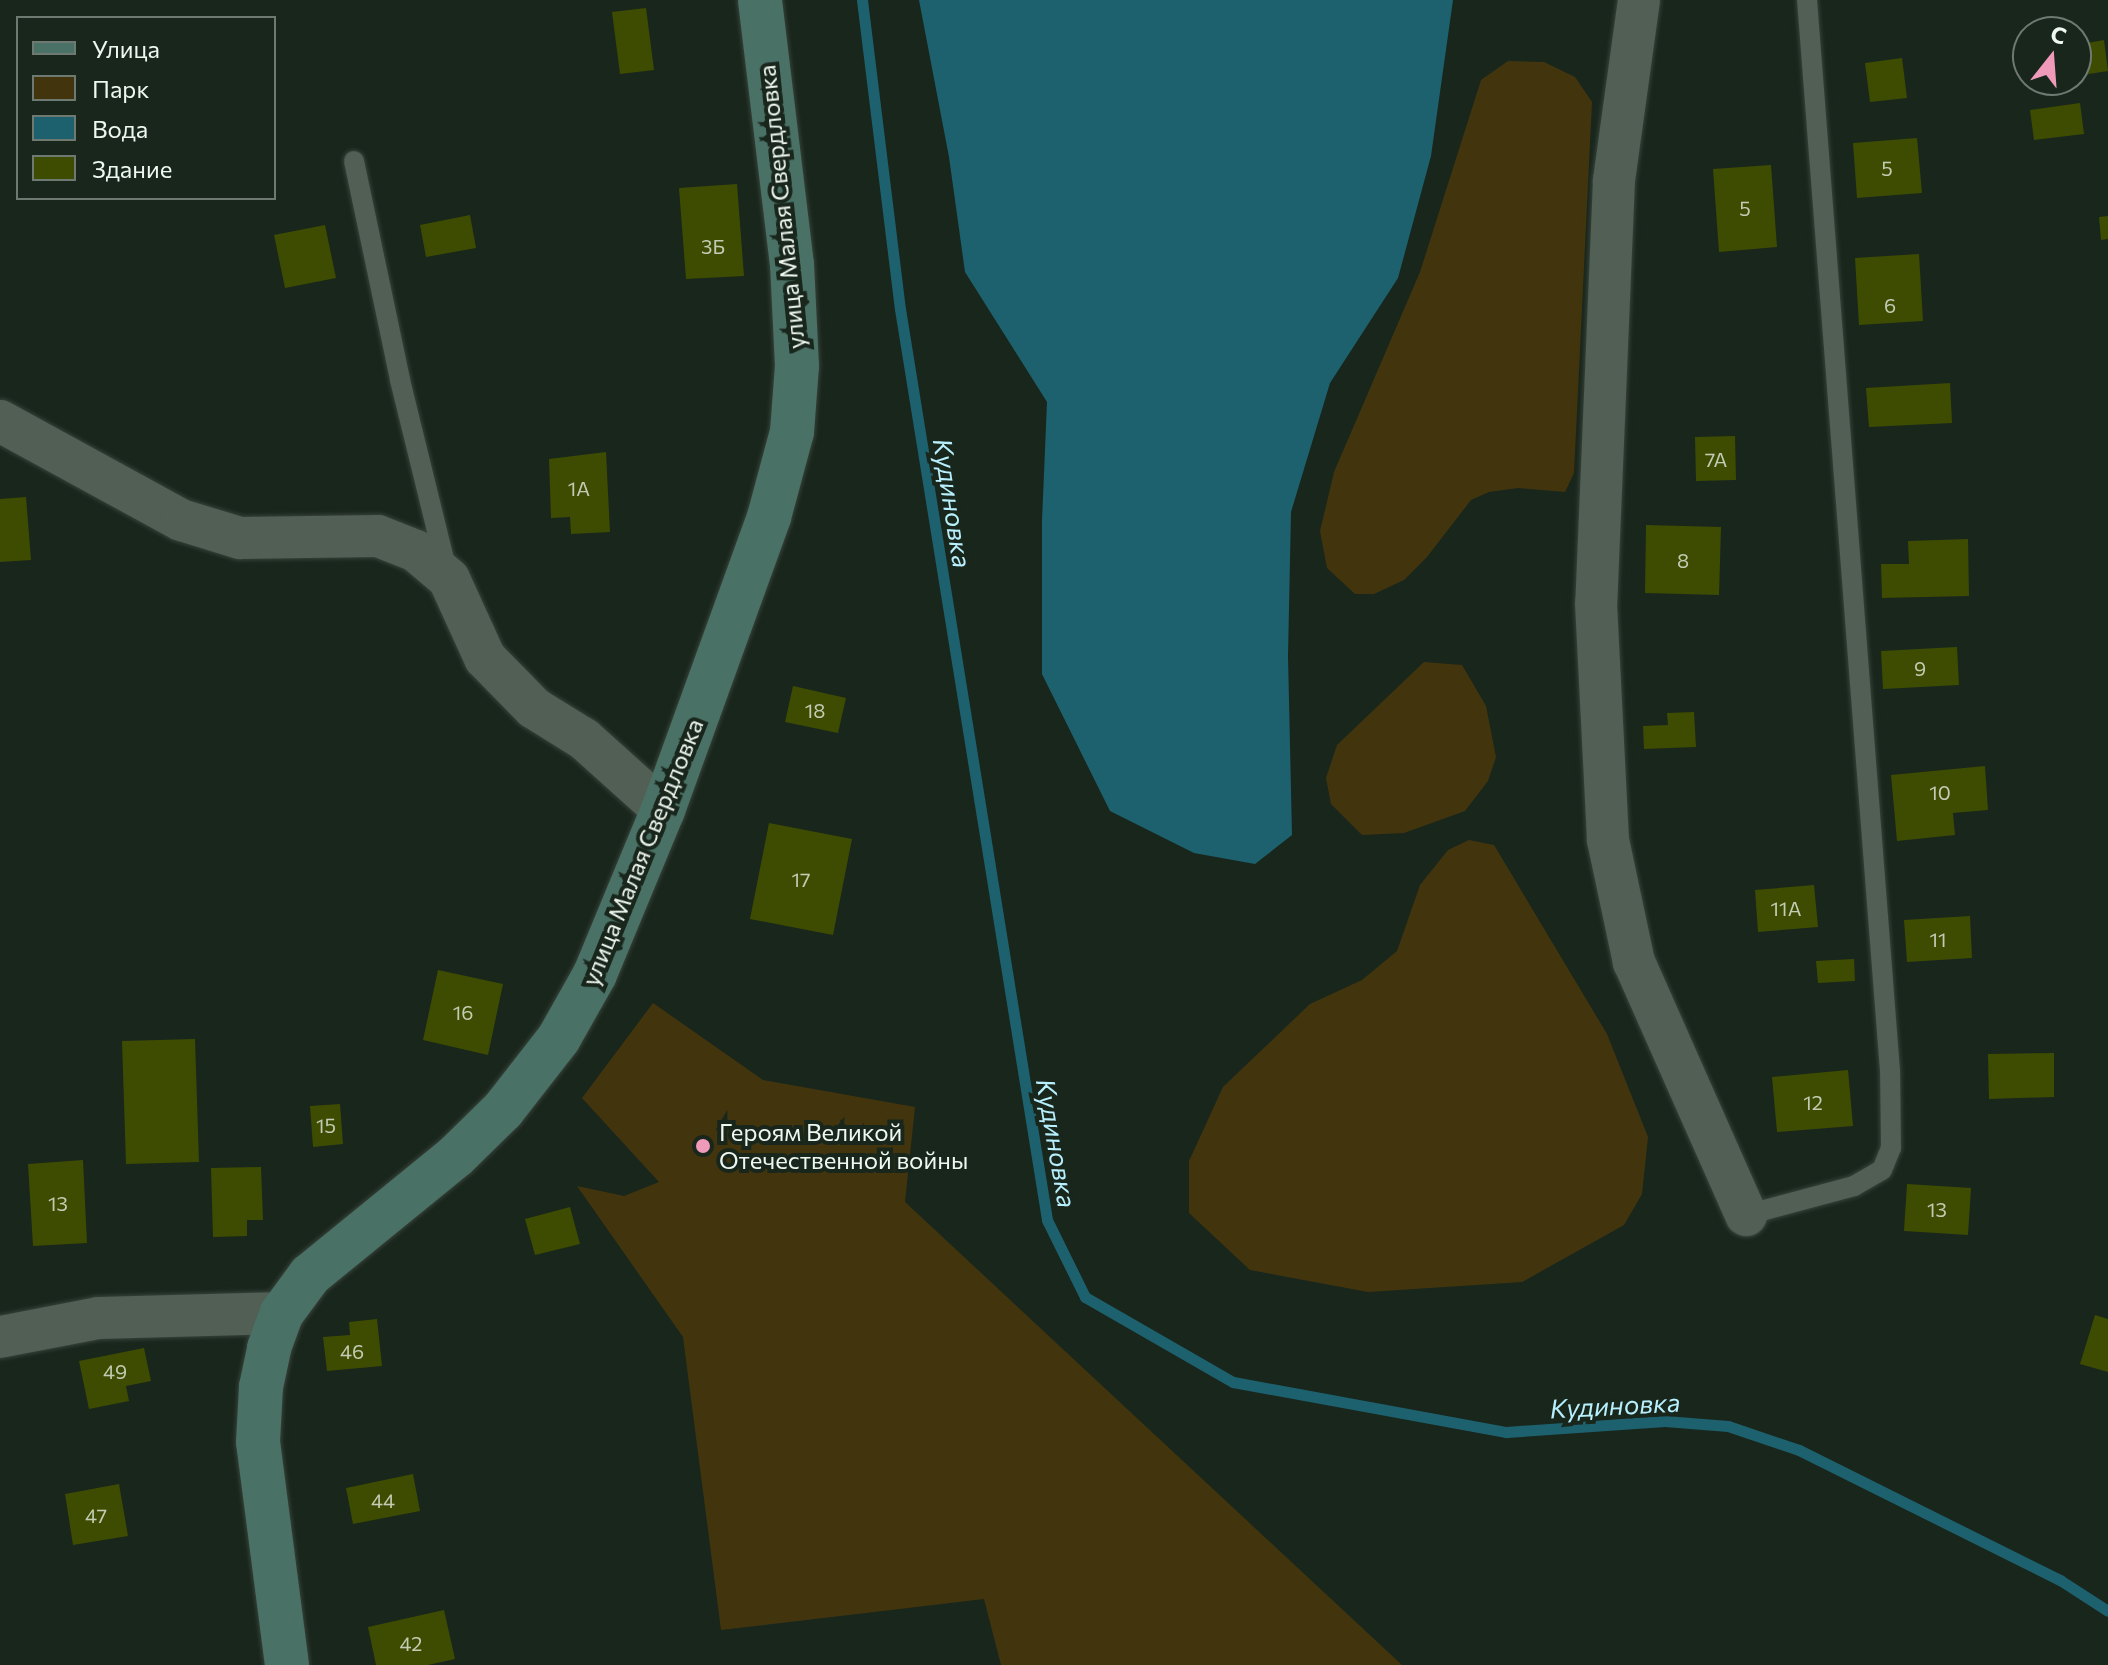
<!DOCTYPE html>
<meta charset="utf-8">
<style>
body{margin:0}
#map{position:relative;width:2108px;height:1665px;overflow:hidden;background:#19261c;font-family:Commissioner,sans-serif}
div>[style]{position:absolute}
.green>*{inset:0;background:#42350e}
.water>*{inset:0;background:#1d616f}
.stream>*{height:11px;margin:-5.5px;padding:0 5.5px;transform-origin:5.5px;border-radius:5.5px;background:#1d616f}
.building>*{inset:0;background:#3e4c01}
.roads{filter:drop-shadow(0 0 2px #37423a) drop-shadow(0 0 2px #37423a)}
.service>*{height:20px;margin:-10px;padding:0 10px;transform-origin:10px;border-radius:10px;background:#515f54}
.minor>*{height:42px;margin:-21px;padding:0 21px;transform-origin:21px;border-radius:21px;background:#515f54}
.secondary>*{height:44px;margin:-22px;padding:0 22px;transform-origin:22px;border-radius:22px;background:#4a7166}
.dots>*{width:22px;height:22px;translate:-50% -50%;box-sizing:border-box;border:4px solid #19261c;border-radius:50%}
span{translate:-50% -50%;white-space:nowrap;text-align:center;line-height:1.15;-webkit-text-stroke:8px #19261c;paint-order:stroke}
.number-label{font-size:20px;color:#c2ccb4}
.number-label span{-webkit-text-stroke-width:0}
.street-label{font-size:24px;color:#eef7f0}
.poi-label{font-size:24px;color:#eef7f0}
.left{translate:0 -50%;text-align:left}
.water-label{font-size:26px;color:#b8effc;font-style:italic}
.legend{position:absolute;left:16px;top:16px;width:260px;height:184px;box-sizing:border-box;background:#19261c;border:2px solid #6e7a71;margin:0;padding:10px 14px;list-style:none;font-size:24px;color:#eef7f0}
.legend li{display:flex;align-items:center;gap:16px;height:40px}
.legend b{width:40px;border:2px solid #6e7a71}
.north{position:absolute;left:2012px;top:16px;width:80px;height:80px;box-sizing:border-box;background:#19261c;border:2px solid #6e7a71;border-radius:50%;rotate:17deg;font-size:22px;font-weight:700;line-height:32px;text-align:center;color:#eef7f0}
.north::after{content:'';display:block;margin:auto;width:28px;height:36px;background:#ef9ab9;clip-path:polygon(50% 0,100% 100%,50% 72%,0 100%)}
</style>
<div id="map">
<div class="green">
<div style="clip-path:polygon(1508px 61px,1544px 62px,1575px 77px,1592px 102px,1574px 473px,1565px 492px,1518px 488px,1489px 492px,1471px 500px,1427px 557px,1404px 580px,1374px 594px,1355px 594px,1327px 568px,1320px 531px,1334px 472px,1420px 272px,1481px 80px)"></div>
<div style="clip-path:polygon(1424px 662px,1462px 665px,1486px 706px,1496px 757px,1488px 781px,1465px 811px,1404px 833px,1362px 835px,1331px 804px,1326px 778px,1337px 745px)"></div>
<div style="clip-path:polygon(1469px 840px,1494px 845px,1607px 1034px,1648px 1137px,1642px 1194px,1624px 1225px,1522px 1282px,1368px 1292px,1250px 1270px,1189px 1213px,1189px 1161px,1223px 1087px,1310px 1004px,1362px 980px,1397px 951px,1420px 885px,1448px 850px)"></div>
<div style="clip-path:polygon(653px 1003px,763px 1080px,915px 1107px,905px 1202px,1402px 1665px,1001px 1665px,984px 1599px,721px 1630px,683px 1337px,577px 1186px,624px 1196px,659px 1182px,582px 1098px)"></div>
</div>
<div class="water">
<div style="clip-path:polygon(919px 0,1453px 0,1431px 156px,1398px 278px,1330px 383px,1291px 512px,1288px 656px,1292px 835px,1255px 864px,1194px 853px,1110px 811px,1042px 674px,1042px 521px,1047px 402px,965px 272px,949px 157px)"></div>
</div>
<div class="stream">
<div style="left:862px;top:0;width:311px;rotate:83deg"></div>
<div style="left:900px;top:309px;width:923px;rotate:80.83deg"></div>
<div style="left:1047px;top:1220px;width:86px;rotate:63.7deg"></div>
<div style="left:1085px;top:1297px;width:171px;rotate:29.9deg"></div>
<div style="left:1233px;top:1382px;width:278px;rotate:10.4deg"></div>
<div style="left:1506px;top:1432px;width:159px;rotate:-4deg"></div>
<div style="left:1665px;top:1421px;width:63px;rotate:4.5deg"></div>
<div style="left:1728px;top:1426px;width:75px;rotate:18.7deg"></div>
<div style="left:1799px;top:1450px;width:292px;rotate:26.5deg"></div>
<div style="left:2060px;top:1580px;width:57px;rotate:32.9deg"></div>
</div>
<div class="building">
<div style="clip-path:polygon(646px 8px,654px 70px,620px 74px,612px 12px)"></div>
<div style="clip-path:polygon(2104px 40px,2108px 71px,2076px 76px,2076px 45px)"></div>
<div style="clip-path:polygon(1902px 58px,1907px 98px,1870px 102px,1865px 63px)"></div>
<div style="clip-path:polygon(2080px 103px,2084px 134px,2034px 140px,2030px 110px)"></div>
<div style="clip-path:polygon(1917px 138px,1922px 193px,1857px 198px,1853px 143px)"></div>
<div style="clip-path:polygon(1771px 165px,1777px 247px,1719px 252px,1713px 169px)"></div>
<div style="clip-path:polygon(737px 184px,744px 276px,686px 279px,679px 188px)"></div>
<div style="clip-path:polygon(470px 215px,476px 248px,426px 257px,420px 225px)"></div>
<div style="clip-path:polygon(2108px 216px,2108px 239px,2101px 240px,2099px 217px)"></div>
<div style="clip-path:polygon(325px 225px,336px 278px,285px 288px,274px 235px)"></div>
<div style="clip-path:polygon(1919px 254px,1923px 321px,1859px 325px,1855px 258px)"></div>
<div style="clip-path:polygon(1950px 383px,1952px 423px,1869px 427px,1866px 388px)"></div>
<div style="clip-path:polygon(1735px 436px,1736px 480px,1696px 481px,1695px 437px)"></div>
<div style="clip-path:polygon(606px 452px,610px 532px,571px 534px,570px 517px,551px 518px,549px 459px)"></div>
<div style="clip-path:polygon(26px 497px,31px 560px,0 562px,0 499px)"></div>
<div style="clip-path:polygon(1646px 525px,1721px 527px,1719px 595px,1645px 593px)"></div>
<div style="clip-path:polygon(1968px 539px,1969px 596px,1882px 598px,1881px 564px,1909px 564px,1908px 541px)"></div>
<div style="clip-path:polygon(1957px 647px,1959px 685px,1883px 689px,1881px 651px)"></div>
<div style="clip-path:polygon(793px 686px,846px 698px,838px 733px,785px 722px)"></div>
<div style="clip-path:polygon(1694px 712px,1696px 747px,1644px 749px,1643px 726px,1668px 725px,1667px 713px)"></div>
<div style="clip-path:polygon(1985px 766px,1988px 810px,1953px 813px,1955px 835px,1897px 841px,1891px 775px)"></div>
<div style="clip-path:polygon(769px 823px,852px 839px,833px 935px,750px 919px)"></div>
<div style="clip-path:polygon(1814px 885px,1818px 927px,1758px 932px,1755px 890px)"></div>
<div style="clip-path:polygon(1970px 916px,1972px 958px,1907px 962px,1904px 920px)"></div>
<div style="clip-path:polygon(1854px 959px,1855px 981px,1818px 983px,1816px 961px)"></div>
<div style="clip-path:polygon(438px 970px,503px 984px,488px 1055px,423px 1040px)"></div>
<div style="clip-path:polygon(195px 1039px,199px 1162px,126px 1164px,122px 1041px)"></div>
<div style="clip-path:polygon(2054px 1053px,2054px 1097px,1989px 1099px,1988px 1054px)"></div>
<div style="clip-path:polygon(1848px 1070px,1853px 1126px,1777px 1132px,1772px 1077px)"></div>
<div style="clip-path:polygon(340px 1104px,343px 1144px,313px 1147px,310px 1106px)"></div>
<div style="clip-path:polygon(83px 1160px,87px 1243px,33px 1246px,28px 1164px)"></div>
<div style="clip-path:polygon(261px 1167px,263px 1220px,247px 1220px,247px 1236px,213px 1237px,211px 1168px)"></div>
<div style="clip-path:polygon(1907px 1184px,1971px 1188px,1968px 1235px,1904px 1231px)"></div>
<div style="clip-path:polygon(570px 1207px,580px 1244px,535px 1255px,525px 1219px)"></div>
<div style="clip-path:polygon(2095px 1315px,2108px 1319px,2108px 1372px,2080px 1364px)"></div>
<div style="clip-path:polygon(377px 1319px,382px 1366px,327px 1371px,323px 1337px,350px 1335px,349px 1322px)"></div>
<div style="clip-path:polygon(144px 1348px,151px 1381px,126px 1386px,129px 1401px,89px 1409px,79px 1361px)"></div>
<div style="clip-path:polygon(413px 1474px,420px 1511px,353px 1524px,346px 1488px)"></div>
<div style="clip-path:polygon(119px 1484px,128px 1536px,73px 1545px,65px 1494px)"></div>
<div style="clip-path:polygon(444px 1610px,455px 1659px,428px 1665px,376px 1665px,368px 1627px)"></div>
</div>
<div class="roads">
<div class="service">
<div style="left:354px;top:161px;width:224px;rotate:78.1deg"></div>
<div style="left:400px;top:380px;width:197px;rotate:76.2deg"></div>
<div style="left:1746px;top:1215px;width:112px;rotate:-15deg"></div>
<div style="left:1854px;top:1186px;width:32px;rotate:-30deg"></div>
<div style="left:1882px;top:1170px;width:24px;rotate:-68deg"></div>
<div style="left:1891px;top:1148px;width:77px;rotate:-90.7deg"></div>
<div style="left:1890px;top:1071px;width:1074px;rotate:-94.43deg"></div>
</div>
<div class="minor">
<div style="left:1639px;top:0;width:182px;rotate:97.9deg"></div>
<div style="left:1614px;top:180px;width:423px;rotate:92.4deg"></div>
<div style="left:1596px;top:603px;width:237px;rotate:87.1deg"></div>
<div style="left:1608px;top:840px;width:125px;rotate:78deg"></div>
<div style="left:1634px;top:962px;width:277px;rotate:66.1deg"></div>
<div style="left:0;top:421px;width:206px;rotate:28.7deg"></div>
<div style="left:181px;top:520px;width:62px;rotate:17deg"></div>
<div style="left:240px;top:538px;width:138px;rotate:-0.8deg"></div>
<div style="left:378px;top:536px;width:41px;rotate:21.5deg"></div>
<div style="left:416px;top:551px;width:43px;rotate:40.3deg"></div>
<div style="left:449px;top:579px;width:87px;rotate:65.5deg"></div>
<div style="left:485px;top:658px;width:70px;rotate:45.6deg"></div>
<div style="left:534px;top:708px;width:59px;rotate:31.8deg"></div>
<div style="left:584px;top:739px;width:106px;rotate:41.9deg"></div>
<div style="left:0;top:1337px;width:101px;rotate:-10.9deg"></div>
<div style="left:99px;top:1318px;width:183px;rotate:-1.6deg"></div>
</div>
<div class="secondary">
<div style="left:287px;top:1665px;width:225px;rotate:-97.4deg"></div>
<div style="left:258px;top:1442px;width:55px;rotate:-86.9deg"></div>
<div style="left:261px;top:1387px;width:40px;rotate:-78deg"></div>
<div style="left:269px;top:1348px;width:37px;rotate:-70deg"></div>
<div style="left:282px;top:1313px;width:47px;rotate:-53.6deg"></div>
<div style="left:310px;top:1275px;width:188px;rotate:-39.2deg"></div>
<div style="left:456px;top:1156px;width:66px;rotate:-44.4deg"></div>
<div style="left:503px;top:1110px;width:91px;rotate:-52.1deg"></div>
<div style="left:559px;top:1038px;width:73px;rotate:-60.6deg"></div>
<div style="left:595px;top:974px;width:178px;rotate:-67.5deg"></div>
<div style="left:663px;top:810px;width:312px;rotate:-70.1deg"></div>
<div style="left:769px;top:517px;width:88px;rotate:-74.9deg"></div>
<div style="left:792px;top:432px;width:66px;rotate:-85.7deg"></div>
<div style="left:797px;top:366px;width:101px;rotate:-92.8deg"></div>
<div style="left:792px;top:265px;width:267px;rotate:-96.9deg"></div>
</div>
</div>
<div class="dots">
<div style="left:703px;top:1146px;background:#ef9ab9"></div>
</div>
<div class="number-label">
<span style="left:1887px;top:168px">5</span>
<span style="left:1745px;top:208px">5</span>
<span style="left:713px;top:246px">3Б</span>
<span style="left:1890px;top:305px">6</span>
<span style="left:1716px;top:459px">7А</span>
<span style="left:579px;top:488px">1А</span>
<span style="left:1683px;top:560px">8</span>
<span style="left:1920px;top:668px">9</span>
<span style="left:815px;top:710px">18</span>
<span style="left:1940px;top:792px">10</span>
<span style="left:801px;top:879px">17</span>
<span style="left:1786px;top:908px">11А</span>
<span style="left:1938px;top:939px">11</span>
<span style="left:463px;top:1012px">16</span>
<span style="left:1813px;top:1102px">12</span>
<span style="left:326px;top:1125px">15</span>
<span style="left:58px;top:1203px">13</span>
<span style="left:1937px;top:1209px">13</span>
<span style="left:352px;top:1351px">46</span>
<span style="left:115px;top:1371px">49</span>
<span style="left:383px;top:1500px">44</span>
<span style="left:96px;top:1515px">47</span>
<span style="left:411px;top:1643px">42</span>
</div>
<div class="street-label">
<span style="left:781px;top:207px;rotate:-96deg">улица Малая Свердловка</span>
<span style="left:642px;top:852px;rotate:-68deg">улица Малая Свердловка</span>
</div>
<div class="poi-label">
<span class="left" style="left:719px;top:1146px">Героям Великой<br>Отечественной войны</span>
</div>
<div class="water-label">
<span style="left:953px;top:503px;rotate:81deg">Кудиновка</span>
<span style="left:1057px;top:1143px;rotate:80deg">Кудиновка</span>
<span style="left:1615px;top:1405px;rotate:-3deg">Кудиновка</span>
</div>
<ul class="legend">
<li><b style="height:10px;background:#4a7166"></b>Улица</li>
<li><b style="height:22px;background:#42350e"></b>Парк</li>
<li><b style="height:22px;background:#1d616f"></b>Вода</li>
<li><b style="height:22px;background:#3e4c01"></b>Здание</li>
</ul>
<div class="north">С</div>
</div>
